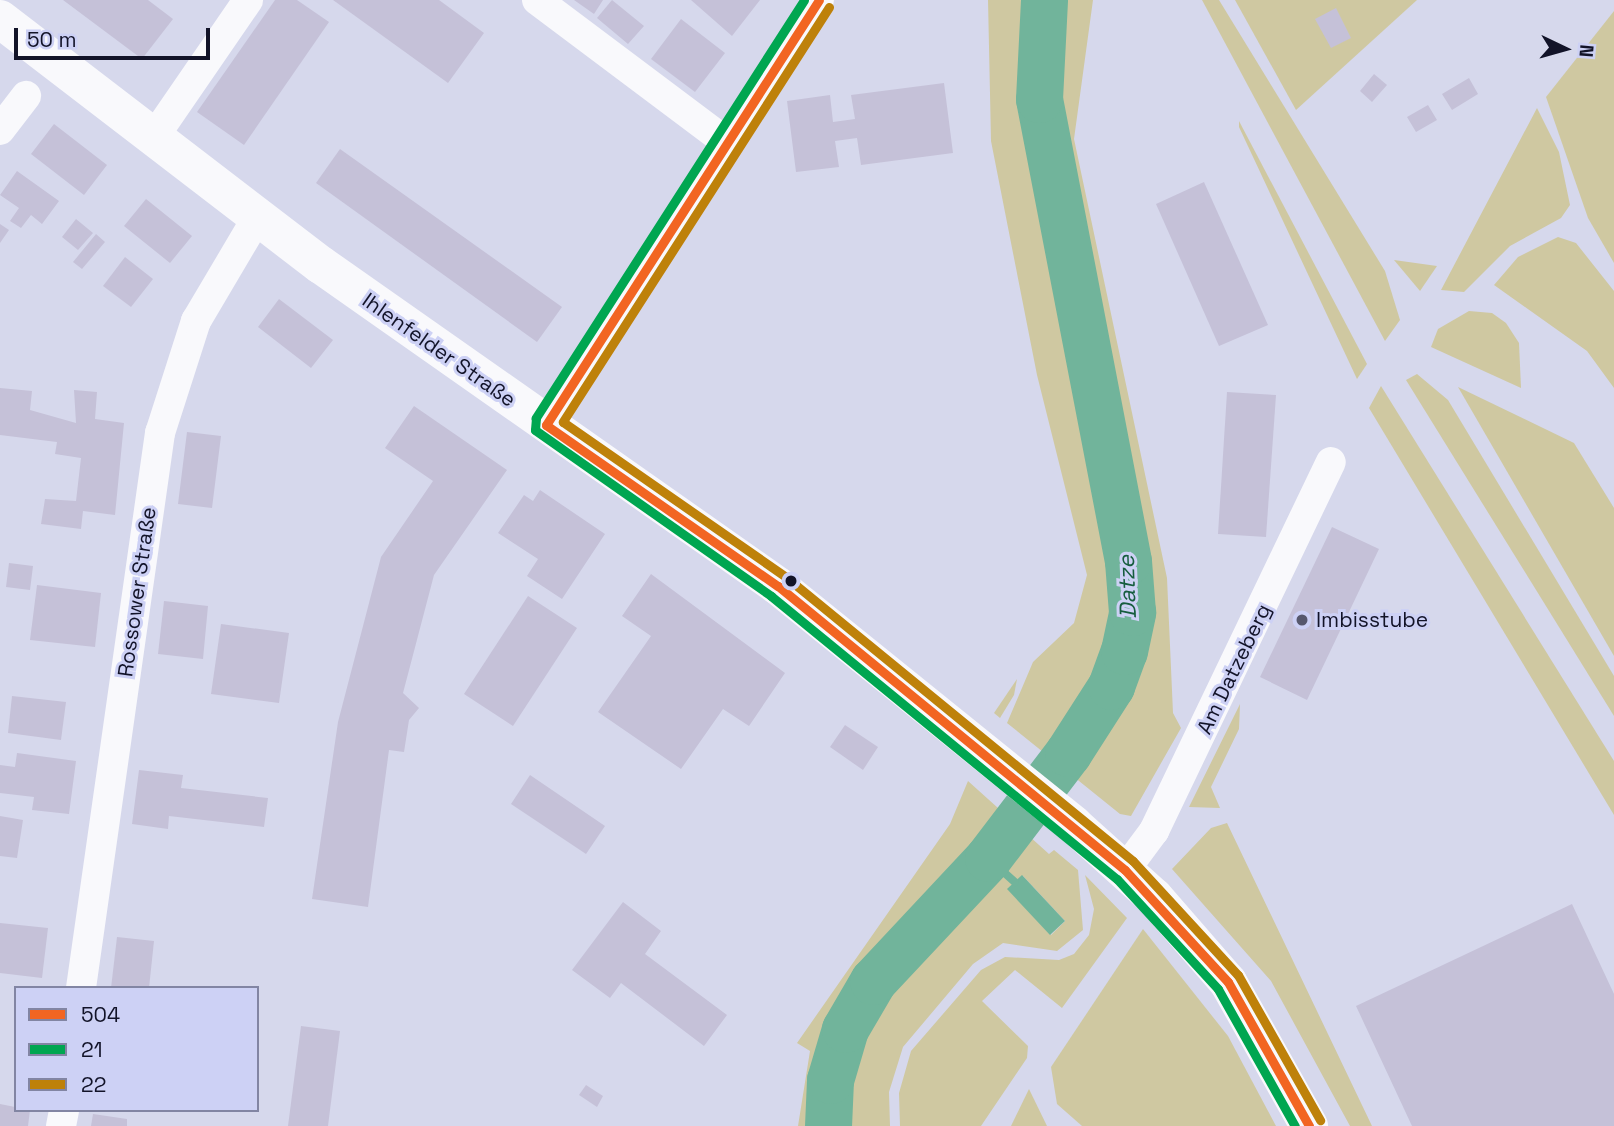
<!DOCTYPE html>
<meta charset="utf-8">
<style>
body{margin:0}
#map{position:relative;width:1614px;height:1126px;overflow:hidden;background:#d6d8ec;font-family:"Space Grotesk",sans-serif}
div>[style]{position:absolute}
.green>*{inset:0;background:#cfc8a1}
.water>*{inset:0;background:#71b49b}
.stream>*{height:8px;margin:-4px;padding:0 4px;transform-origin:4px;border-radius:4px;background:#71b49b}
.river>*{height:47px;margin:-23.5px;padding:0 23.5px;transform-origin:23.5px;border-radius:23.5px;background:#71b49b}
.building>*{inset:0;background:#c5c1d8}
.minor>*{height:30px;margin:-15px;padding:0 15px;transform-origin:15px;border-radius:15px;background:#f9f9fc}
.secondary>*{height:38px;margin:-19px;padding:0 19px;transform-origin:19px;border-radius:19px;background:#f9f9fc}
.bus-1>*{height:9px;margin:-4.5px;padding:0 4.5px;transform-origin:4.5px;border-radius:4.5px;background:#f26522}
.bus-2>*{height:9px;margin:-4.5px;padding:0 4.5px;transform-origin:4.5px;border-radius:4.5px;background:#00a651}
.bus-3>*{height:9px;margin:-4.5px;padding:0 4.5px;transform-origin:4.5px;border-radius:4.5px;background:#be810a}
.dots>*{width:19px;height:19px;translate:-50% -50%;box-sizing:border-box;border:4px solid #cdd1f5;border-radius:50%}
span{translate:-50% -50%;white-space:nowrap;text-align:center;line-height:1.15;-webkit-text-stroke:6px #cdd1f5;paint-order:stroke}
.street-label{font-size:21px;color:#121328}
.poi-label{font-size:21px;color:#121328}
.left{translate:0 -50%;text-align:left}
.water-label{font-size:23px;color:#165d3e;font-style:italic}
.legend{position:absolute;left:14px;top:986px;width:245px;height:126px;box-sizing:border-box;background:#cdd1f5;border:2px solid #8285a3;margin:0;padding:9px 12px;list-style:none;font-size:21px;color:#121328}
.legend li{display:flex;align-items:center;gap:14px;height:35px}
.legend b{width:35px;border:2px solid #8285a3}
.north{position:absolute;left:1530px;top:14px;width:70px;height:70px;-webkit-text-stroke:5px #cdd1f5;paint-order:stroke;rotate:95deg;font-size:19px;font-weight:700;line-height:28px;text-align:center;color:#121328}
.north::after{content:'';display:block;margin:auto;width:24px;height:32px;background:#121328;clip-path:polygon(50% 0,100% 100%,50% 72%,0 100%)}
.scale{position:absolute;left:14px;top:28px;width:196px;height:32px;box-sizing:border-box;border:4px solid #121328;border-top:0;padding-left:9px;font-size:21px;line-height:24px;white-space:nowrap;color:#121328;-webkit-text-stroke:5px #cdd1f5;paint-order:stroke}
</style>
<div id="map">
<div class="green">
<div style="clip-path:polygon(988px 0,1093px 0,1074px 139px,1167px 578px,1173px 713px,1181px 728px,1131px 816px,1120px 814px,1007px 723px,1033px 662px,1074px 623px,1087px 575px,1037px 375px,991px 141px)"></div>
<div style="clip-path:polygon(1202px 0,1219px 0,1385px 271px,1400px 320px,1385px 341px)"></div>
<div style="clip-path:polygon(1235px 0,1417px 0,1296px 110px)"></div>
<div style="clip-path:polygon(1614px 11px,1614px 263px,1588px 218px,1546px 97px)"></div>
<div style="clip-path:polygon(1537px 108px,1559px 152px,1570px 205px,1561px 218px,1510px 246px,1464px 292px,1441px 290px)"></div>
<div style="clip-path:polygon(1239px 121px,1367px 364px,1357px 379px,1239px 127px)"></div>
<div style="clip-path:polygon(1558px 237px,1576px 243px,1614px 291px,1614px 388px,1587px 351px,1494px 285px,1518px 257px)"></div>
<div style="clip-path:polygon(1394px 260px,1437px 266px,1420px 291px)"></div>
<div style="clip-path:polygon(1469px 311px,1492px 313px,1506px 323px,1519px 343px,1521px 388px,1431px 347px,1438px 329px)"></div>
<div style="clip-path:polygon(1417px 374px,1448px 400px,1614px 676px,1614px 716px,1406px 380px)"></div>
<div style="clip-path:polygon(1381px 386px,1614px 761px,1614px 815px,1369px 408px)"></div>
<div style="clip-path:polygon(1458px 387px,1574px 443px,1614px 508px,1614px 656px)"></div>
<div style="clip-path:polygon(1017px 679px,1014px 695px,1000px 718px,994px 713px)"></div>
<div style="clip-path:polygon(1240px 704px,1239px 729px,1211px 787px,1220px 808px,1189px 807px)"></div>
<div style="clip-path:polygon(evenodd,968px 781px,1049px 854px,1054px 850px,1078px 870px,1083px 930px,1057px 951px,1003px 943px,973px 964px,903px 1047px,889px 1092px,890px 1126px,798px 1126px,810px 1051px,797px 1043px,950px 824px,968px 781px,1023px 876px,1065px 921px,1051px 935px,1008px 889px,1023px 876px)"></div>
<div style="clip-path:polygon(1227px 823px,1372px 1126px,1350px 1126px,1271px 981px,1172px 869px,1211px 828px)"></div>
<div style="clip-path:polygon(1085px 875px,1127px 918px,1062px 1008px,1015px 970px,982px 1001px,1028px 1046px,1027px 1058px,981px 1126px,900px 1126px,899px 1093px,911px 1051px,981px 970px,1005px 957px,1059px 960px,1074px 954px,1089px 935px,1094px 909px)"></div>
<div style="clip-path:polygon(1143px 929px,1228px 1036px,1276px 1126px,1082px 1126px,1057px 1104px,1051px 1067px)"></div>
<div style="clip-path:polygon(1029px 1089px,1047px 1126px,1011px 1126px)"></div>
</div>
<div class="water">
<div style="clip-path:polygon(1022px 875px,1065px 921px,1050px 935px,1007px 889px)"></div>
</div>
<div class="stream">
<div style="left:988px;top:858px;width:36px;rotate:42deg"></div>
</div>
<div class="river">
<div style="left:828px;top:1126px;width:46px;rotate:-87.5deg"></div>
<div style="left:830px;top:1080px;width:53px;rotate:-73.6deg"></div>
<div style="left:845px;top:1029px;width:56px;rotate:-59.7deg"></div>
<div style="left:873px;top:981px;width:168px;rotate:-46.9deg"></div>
<div style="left:988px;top:858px;width:132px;rotate:-52.7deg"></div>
<div style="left:1068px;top:753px;width:80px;rotate:-57.3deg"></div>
<div style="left:1111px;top:686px;width:37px;rotate:-70deg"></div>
<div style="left:1124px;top:651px;width:40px;rotate:-78deg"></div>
<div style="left:1132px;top:612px;width:51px;rotate:-94.5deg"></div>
<div style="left:1128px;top:561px;width:470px;rotate:-100.9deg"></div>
<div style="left:1039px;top:99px;width:99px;rotate:-87.1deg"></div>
</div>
<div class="building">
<div style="clip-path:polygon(63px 0,148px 0,173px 19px,142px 59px)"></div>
<div style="clip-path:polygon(275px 0,297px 0,329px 22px,244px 145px,197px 112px)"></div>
<div style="clip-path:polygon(333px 0,439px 0,484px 33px,448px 83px)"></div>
<div style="clip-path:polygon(574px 0,603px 0,594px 14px)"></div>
<div style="clip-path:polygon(612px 0,644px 26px,628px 44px,597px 18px)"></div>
<div style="clip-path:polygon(691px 0,760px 0,732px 36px)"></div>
<div style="clip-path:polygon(1336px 8px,1351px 38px,1331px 48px,1315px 19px)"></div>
<div style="clip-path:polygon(681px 19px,725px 53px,695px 92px,651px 59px)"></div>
<div style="clip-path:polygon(1374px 74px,1387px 85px,1372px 102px,1360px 91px)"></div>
<div style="clip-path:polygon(1469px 78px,1478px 94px,1452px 110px,1442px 94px)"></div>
<div style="clip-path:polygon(944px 83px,953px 153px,861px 165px,857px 138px,835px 141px,839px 167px,796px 172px,787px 101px,830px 95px,833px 122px,855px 119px,851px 95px)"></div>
<div style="clip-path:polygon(1428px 105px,1437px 120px,1416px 132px,1407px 117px)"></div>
<div style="clip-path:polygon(54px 124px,107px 165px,84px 195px,31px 154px)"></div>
<div style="clip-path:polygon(340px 149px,562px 307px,537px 342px,316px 183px)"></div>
<div style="clip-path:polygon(17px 171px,59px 201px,42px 224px,31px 215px,21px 228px,10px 221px,19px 208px,0 195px)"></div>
<div style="clip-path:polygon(1204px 182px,1268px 325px,1219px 346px,1156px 204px)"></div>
<div style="clip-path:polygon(146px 199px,192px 236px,170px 263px,124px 226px)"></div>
<div style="clip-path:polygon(76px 219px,93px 233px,78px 250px,62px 237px)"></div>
<div style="clip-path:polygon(0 224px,9px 230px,0 243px)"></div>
<div style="clip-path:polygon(96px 234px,105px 242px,82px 269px,73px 262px)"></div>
<div style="clip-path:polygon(125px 257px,153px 279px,131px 307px,103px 286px)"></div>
<div style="clip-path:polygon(279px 299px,333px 340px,311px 368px,258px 327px)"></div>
<div style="clip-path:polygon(0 388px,32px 391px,30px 410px,76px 423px,74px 390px,97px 392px,95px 419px,124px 423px,115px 515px,83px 511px,81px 529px,41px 524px,45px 499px,76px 501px,81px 458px,55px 454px,57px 442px,0 435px)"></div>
<div style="clip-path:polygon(1227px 392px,1276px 395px,1266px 537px,1218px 534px)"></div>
<div style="clip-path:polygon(414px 406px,507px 470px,434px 575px,403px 693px,419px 708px,409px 720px,404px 752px,389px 750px,368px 907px,312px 899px,338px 722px,381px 557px,433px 481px,385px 448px)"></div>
<div style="clip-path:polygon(187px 432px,221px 436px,212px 508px,178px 504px)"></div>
<div style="clip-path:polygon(540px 490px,605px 534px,562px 599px,527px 576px,538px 559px,498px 533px,524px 495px,533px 501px)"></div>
<div style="clip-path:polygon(1332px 527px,1379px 549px,1307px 700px,1260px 677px)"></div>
<div style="clip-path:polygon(9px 563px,33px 566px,30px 590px,6px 587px)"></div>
<div style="clip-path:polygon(651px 574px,785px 673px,749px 726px,723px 709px,681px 769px,598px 712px,651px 636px,622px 616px)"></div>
<div style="clip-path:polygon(37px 585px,101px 593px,95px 647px,30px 640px)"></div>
<div style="clip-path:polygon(528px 596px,577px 628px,513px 726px,464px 694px)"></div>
<div style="clip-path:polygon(164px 601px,208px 606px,203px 659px,158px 654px)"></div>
<div style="clip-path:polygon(221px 624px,289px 633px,279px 703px,211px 694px)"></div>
<div style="clip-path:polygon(12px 696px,66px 702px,61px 740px,8px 733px)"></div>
<div style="clip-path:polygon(845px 725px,878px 747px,863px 770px,830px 747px)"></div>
<div style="clip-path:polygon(17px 753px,76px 761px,69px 814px,32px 810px,34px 797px,0 793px,0 765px,15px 767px)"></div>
<div style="clip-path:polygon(139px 770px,183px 775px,181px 788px,268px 798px,264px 827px,169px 816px,168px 829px,132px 824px)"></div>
<div style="clip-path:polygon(530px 775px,605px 826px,586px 854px,511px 804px)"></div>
<div style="clip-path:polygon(0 816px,23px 820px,17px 858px,0 856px)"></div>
<div style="clip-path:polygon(623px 902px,661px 931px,645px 954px,727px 1015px,704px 1046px,621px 983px,610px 998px,572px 970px)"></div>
<div style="clip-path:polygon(1572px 904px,1614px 994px,1614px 1126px,1412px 1126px,1356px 1006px)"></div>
<div style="clip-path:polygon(0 923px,48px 928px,42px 978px,0 973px)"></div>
<div style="clip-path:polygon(117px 937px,154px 941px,149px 988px,111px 988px)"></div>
<div style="clip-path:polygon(301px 1026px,340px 1031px,328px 1126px,288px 1126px)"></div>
<div style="clip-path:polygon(586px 1085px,603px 1096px,597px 1107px,579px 1095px)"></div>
<div style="clip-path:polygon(0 1104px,30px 1110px,28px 1126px,0 1126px)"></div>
<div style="clip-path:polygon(93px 1114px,127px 1119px,127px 1126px,91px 1126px)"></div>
</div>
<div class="minor">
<div style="left:537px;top:0;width:240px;rotate:36.9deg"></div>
<div style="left:0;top:130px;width:43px;rotate:-52.6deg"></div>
<div style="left:154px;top:137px;width:166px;rotate:-55.5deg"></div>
<div style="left:546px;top:425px;width:505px;rotate:-57.29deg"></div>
<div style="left:1125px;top:870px;width:49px;rotate:-53.4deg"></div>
<div style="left:1154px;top:831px;width:409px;rotate:-64.4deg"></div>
<div style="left:81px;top:988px;width:561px;rotate:-81.9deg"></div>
<div style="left:160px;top:433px;width:118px;rotate:-72.2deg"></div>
<div style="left:196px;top:321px;width:120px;rotate:-59.4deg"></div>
<div style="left:61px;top:1126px;width:16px;rotate:-79deg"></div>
</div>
<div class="secondary">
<div style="left:0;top:19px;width:404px;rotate:37.5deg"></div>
<div style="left:321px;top:265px;width:558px;rotate:35.08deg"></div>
<div style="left:778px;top:586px;width:380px;rotate:38.9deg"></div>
<div style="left:1074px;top:825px;width:108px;rotate:42deg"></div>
<div style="left:1154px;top:897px;width:113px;rotate:49deg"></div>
<div style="left:1228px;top:982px;width:165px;rotate:60.6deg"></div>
</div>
<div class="bus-1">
<div style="left:546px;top:425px;width:282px;rotate:34.8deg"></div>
<div style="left:778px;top:586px;width:448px;rotate:39.3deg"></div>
<div style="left:1125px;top:870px;width:152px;rotate:47.4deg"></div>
<div style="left:1228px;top:982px;width:165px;rotate:60.6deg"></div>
<div style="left:546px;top:425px;width:505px;rotate:-57.29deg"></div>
</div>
<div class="bus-2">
<div style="left:804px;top:0;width:497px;rotate:122.7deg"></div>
<div style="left:536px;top:418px;width:12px;rotate:95deg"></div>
<div style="left:535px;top:430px;width:289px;rotate:35.1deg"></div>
<div style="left:771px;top:596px;width:447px;rotate:39.3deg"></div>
<div style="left:1117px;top:879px;width:149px;rotate:47.4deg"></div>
<div style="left:1218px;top:989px;width:157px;rotate:60.7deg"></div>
</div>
<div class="bus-3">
<div style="left:829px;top:7px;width:493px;rotate:122.7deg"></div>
<div style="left:563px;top:422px;width:272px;rotate:34.8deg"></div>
<div style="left:786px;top:577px;width:448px;rotate:39.3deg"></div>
<div style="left:1133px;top:861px;width:155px;rotate:47.4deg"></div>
<div style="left:1238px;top:975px;width:167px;rotate:60.5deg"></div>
</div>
<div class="dots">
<div style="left:791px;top:581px;background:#121328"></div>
<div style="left:1302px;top:620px;background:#57586d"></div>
</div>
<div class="street-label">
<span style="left:439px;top:350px;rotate:35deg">Ihlenfelder Straße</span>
<span style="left:137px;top:592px;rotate:-82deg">Rossower Straße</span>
<span style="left:1234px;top:669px;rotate:-64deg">Am Datzeberg</span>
</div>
<div class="poi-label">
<span class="left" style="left:1316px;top:620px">Imbisstube</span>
</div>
<div class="water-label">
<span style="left:1127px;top:587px;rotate:-92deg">Datze</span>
</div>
<ul class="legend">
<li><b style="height:9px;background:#f26522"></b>504</li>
<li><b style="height:9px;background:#00a651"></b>21</li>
<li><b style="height:9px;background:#be810a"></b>22</li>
</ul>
<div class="north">N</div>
<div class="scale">50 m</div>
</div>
